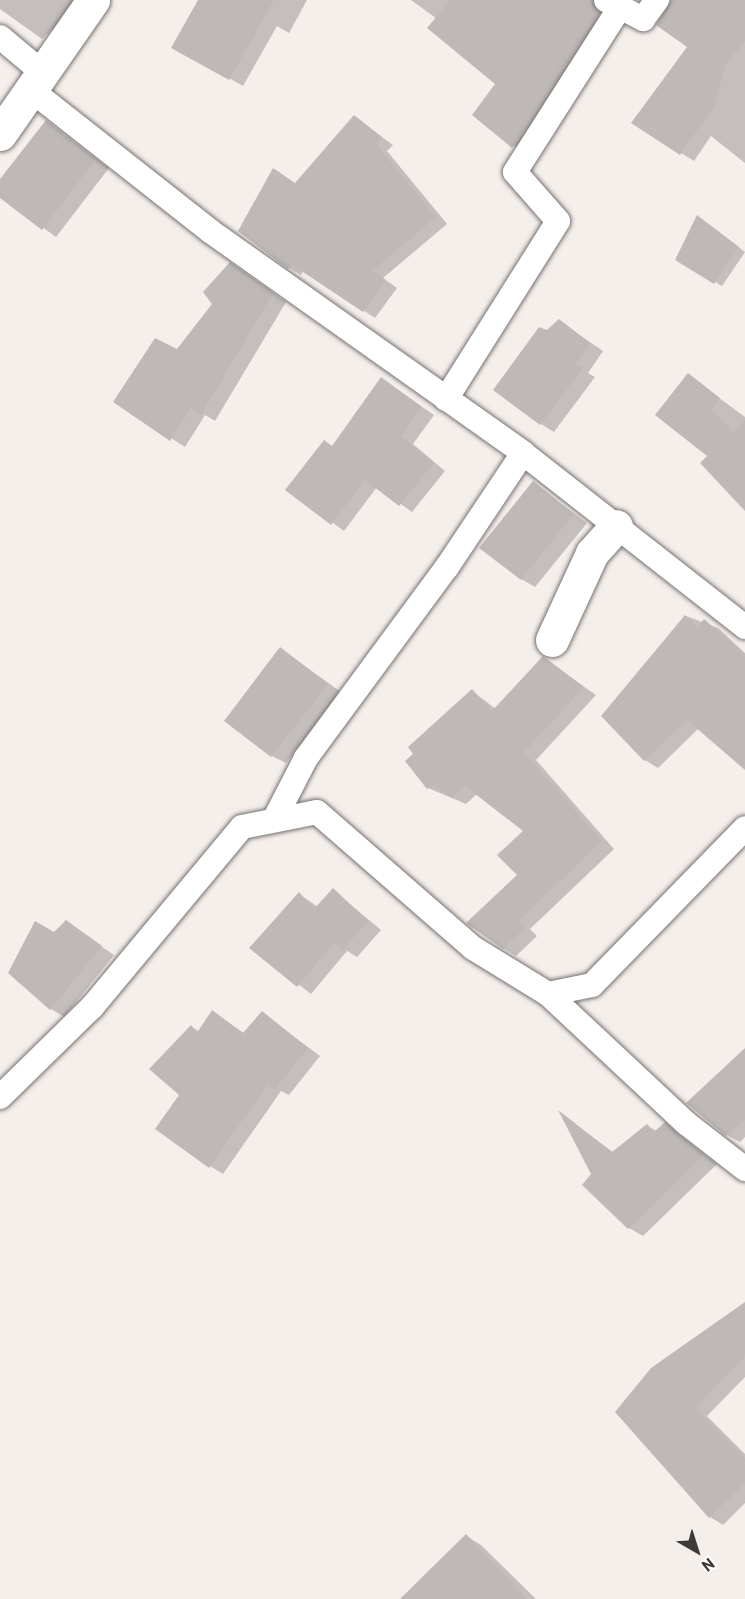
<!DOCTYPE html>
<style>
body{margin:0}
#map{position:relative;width:745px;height:1599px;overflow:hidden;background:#f5efec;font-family:Barlow,sans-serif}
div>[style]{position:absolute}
.shadow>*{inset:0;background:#0003}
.building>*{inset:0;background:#beb9b6}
.roads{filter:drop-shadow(0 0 2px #76716f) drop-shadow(0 0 2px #76716f)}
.service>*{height:24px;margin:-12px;padding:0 12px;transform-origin:12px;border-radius:12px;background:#fff}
.minor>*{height:33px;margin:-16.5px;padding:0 16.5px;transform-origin:16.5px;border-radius:16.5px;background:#fff}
span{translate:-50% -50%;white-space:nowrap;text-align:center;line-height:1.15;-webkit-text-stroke:4.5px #fff;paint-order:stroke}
.north{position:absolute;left:667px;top:1521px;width:60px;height:60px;-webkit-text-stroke:4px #fff;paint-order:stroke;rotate:141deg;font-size:16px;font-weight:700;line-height:24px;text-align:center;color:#3d3b3a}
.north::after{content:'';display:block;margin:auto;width:21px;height:27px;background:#3d3b3a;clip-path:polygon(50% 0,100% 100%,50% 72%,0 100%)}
</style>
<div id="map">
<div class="shadow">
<div style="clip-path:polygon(0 0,85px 0,42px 39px,0 9px)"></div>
<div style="clip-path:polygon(200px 0,307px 0,289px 33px,277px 26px,243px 86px,173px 47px)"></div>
<div style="clip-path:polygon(411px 0,612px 0,612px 21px,526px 155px,474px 115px,497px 84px,437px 19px)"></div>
<div style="clip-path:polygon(671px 0,745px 0,745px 163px,711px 136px,694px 161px,681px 153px,690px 46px)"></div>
<div style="clip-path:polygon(354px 117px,393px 145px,387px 151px,447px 224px,383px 278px,397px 288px,375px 318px,303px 271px,301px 275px,289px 268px,240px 231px,296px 184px)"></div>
<div style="clip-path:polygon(46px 122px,109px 168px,56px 237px,0 196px,0 182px)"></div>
<div style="clip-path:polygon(704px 221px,745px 252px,722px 286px,677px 259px)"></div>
<div style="clip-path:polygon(244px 272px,286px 302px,215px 421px,205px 415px,185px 447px,115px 402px,177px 351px)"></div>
<div style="clip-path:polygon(559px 321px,603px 351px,588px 373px,595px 377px,554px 432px,541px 424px,548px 331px)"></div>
<div style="clip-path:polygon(688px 375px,745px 417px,745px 509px)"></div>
<div style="clip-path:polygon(382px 379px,434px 415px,413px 444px,445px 471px,412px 512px,377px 487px,344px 531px,288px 490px,333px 447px)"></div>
<div style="clip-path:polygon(533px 483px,587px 523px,535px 587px,521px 579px)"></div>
<div style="clip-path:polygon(686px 616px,718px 628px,745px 653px,745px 768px,699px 728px,658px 768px,645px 760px)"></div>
<div style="clip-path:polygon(281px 649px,341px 692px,286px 763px,272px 756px)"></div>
<div style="clip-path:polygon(543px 658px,596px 695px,536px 760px,614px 849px,530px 929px,537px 936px,516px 956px,503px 948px,526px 831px,477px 794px,466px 804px,428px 788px,472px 691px,496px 709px)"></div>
<div style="clip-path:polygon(333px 890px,381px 930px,357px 957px,347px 951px,311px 994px,251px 948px,299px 894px,318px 907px)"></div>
<div style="clip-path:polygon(66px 922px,114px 955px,64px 1017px,51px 1009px,54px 934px)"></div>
<div style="clip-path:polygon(212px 1012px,245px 1034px,262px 1013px,320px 1056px,289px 1095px,281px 1091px,223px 1174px,210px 1166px,181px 1095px,192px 1027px,200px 1032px)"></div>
<div style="clip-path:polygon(745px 1058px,745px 1137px,740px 1142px,727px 1135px)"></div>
<div style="clip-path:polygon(561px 1114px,614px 1153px,647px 1126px,657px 1131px,665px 1124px,717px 1164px,643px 1236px,629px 1228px,593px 1175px)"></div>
<div style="clip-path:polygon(745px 1304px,745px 1377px,707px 1416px,745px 1454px,745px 1503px,723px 1525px,710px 1517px,617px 1412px)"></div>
<div style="clip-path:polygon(466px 1536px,481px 1545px,536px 1599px,402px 1599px)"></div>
</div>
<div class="building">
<div style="clip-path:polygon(198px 0,274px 0,229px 80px,171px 48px)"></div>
<div style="clip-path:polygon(450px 0,592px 0,599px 13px,512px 148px,472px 115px,495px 84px,427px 28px)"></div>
<div style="clip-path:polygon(671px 0,745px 0,745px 41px,726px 64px,714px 106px,680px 155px,631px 123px,687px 47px,656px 25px)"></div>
<div style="clip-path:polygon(354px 115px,382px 137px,376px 144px,436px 217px,372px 271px,386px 280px,363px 312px,291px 264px,288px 269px,238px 231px,273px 168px,295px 183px)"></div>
<div style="clip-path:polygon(46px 120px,96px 159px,42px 230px,0 198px,0 179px)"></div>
<div style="clip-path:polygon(697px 215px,739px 247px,714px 284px,675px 260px)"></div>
<div style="clip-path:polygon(230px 262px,273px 293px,201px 415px,191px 408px,170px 441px,113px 402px,155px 338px,177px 349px,212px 304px,203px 292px)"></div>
<div style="clip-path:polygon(559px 319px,590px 343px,576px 364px,583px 368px,540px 425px,493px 390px,539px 327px,547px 330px)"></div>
<div style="clip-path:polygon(688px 373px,720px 398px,711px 410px,733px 432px,745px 420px,745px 511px,700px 463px,707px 456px,655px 415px)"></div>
<div style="clip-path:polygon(381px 377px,422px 407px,401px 436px,434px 463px,399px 506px,365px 480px,331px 525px,285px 490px,324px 440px,332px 446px)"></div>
<div style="clip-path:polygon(533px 481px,574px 514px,521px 580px,479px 548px)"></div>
<div style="clip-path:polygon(685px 615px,697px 627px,704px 619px,745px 655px,745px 770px,687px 720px,644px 761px,601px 716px)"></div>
<div style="clip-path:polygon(280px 647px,328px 684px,271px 757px,224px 721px)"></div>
<div style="clip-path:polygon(543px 656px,584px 687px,524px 752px,602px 841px,518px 921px,525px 928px,503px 949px,466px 923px,517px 875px,497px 855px,523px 831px,465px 786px,452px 798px,434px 785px,427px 789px,405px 761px,413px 754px,408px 747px,472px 689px,492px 711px)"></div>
<div style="clip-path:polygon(333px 888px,368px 921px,342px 951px,334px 943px,297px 987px,249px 948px,299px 892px,314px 909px)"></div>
<div style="clip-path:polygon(66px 920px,102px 946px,50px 1010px,8px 973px,35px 921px,54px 932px)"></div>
<div style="clip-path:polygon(212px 1010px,243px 1033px,262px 1011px,308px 1048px,275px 1089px,268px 1084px,209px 1168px,155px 1129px,179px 1095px,149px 1069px,191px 1025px,197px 1033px)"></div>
<div style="clip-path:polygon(745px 1048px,745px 1120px,726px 1136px,686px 1103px)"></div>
<div style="clip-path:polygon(558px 1110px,612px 1152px,647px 1124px,654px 1132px,665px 1122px,704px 1155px,628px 1229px,582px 1185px,591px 1174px)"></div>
<div style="clip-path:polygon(745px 1302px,745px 1356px,695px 1408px,745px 1458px,745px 1483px,709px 1518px,615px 1412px,651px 1368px)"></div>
<div style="clip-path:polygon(466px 1534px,527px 1599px,400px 1599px)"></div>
</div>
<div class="roads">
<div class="service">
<div style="left:606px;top:0;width:42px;rotate:27.2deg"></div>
<div style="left:643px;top:19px;width:24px;rotate:-54deg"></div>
<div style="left:0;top:37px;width:56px;rotate:39.9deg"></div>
<div style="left:31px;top:90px;width:228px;rotate:38.2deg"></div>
<div style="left:210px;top:231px;width:384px;rotate:35.3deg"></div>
<div style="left:523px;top:453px;width:282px;rotate:38.1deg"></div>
<div style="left:446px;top:399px;width:210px;rotate:-57.8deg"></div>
<div style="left:558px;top:221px;width:65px;rotate:-131.3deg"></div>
<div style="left:515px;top:172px;width:196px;rotate:-57.5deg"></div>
<div style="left:274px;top:820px;width:70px;rotate:-62.7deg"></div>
<div style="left:306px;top:758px;width:237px;rotate:-53.6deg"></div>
<div style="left:447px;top:567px;width:137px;rotate:-56.3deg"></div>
<div style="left:548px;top:994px;width:189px;rotate:43.1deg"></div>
<div style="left:686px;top:1123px;width:75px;rotate:37.9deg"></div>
<div style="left:0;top:1097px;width:129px;rotate:-44.4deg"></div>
<div style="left:92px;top:1007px;width:234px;rotate:-50.2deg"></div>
<div style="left:242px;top:827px;width:76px;rotate:-11.3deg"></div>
<div style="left:317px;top:812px;width:207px;rotate:41.1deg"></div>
<div style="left:473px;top:948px;width:88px;rotate:31.5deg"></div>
<div style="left:548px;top:994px;width:45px;rotate:-11.6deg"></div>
<div style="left:592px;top:985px;width:219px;rotate:-45.7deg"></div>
</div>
<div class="minor">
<div style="left:0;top:134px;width:163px;rotate:-55.2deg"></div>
<div style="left:552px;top:640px;width:96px;rotate:-65.3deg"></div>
<div style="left:592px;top:553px;width:36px;rotate:-48deg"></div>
</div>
</div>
<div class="north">N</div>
</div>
